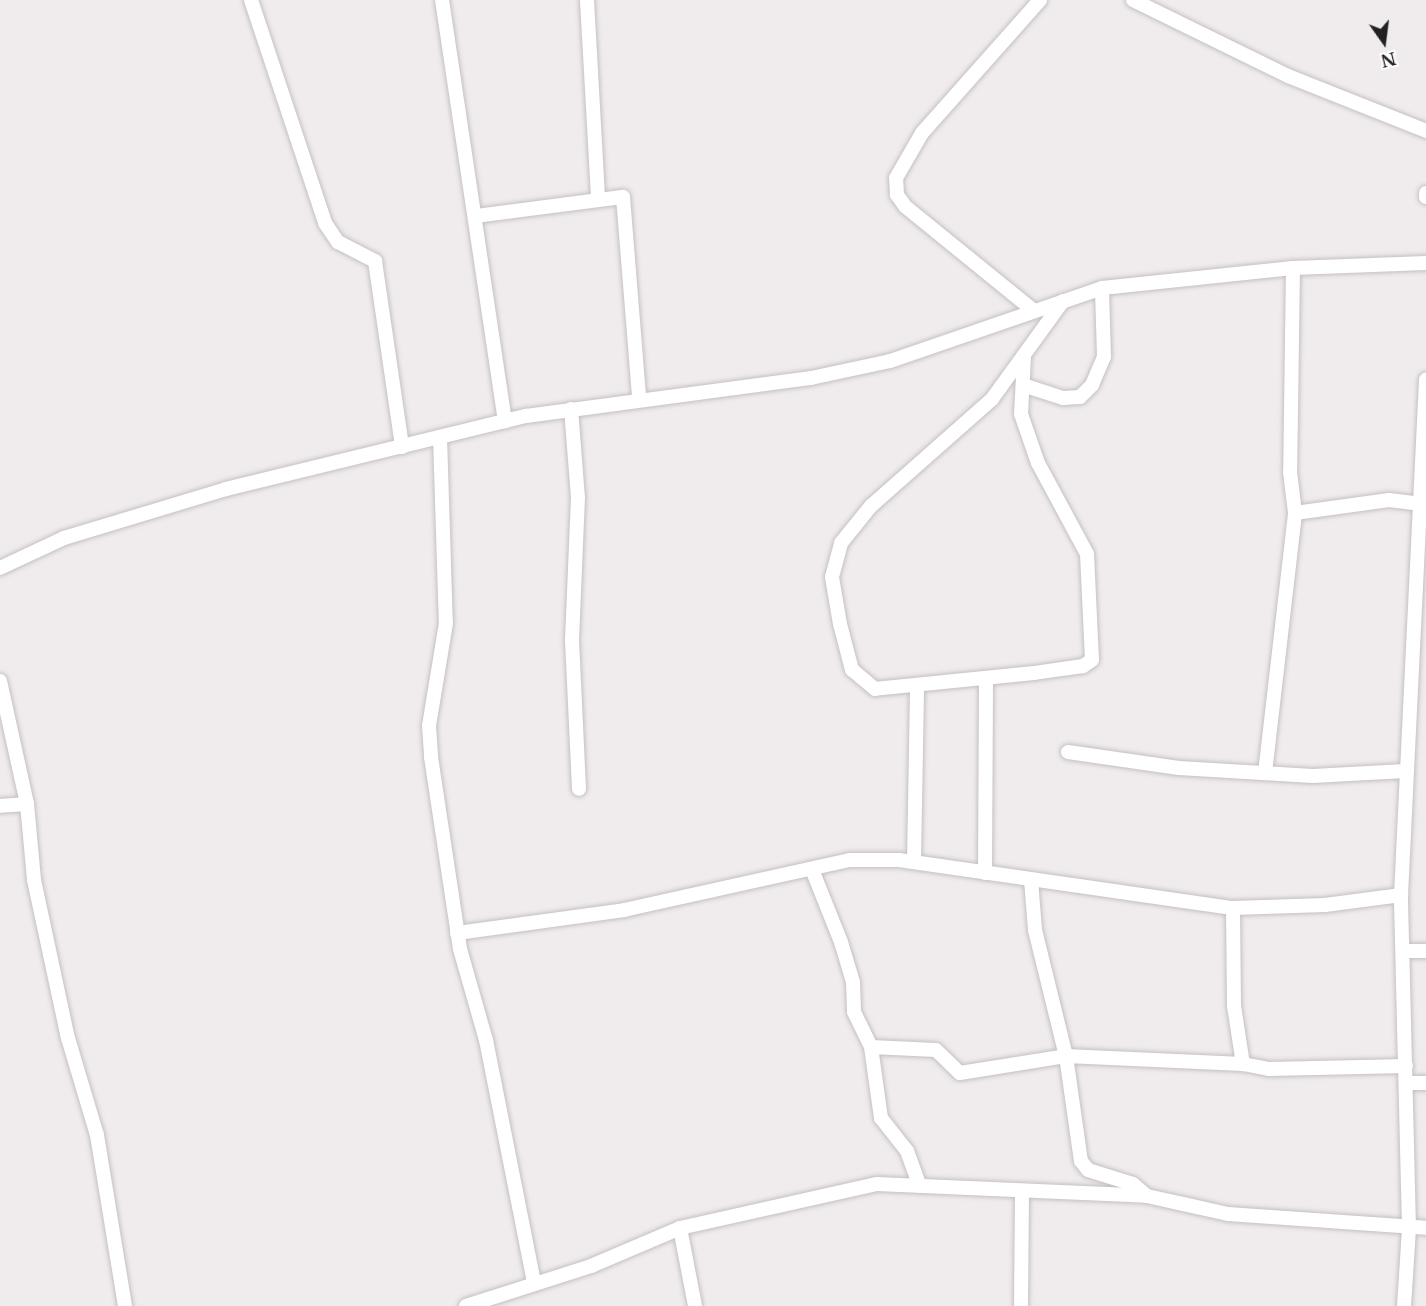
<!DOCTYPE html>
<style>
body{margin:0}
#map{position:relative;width:1426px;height:1306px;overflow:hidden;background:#f0ebec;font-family:"Libre Baskerville",serif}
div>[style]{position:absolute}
.roads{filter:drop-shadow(0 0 2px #c5c0c2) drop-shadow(0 0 2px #c5c0c2)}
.minor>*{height:14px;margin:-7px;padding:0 7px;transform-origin:7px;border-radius:7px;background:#fff}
span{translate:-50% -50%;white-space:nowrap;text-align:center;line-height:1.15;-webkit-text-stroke:5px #fff;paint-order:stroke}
.north{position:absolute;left:1354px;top:12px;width:60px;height:60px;-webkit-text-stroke:4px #fff;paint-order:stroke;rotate:166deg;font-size:16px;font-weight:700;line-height:24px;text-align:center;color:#232222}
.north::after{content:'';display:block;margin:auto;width:21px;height:27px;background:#232222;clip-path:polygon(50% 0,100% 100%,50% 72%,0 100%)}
</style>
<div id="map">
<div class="roads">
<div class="minor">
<div style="left:251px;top:0;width:235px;rotate:71.6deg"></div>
<div style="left:325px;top:223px;width:23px;rotate:56deg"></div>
<div style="left:338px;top:242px;width:42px;rotate:27.2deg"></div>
<div style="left:375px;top:261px;width:188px;rotate:81.7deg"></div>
<div style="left:442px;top:0;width:426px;rotate:81.5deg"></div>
<div style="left:587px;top:0;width:198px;rotate:86.8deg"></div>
<div style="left:1133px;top:0;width:173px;rotate:26.1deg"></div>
<div style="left:1288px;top:76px;width:149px;rotate:21.7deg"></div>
<div style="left:1426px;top:193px;width:4px;rotate:90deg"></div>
<div style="left:476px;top:216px;width:148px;rotate:-7.4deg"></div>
<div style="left:623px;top:197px;width:202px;rotate:85.4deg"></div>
<div style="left:1293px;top:268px;width:204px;rotate:90.8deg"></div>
<div style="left:1290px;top:472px;width:41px;rotate:83deg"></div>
<div style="left:1034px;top:311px;width:166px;rotate:-140.9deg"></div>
<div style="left:905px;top:206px;width:14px;rotate:-126deg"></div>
<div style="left:897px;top:195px;width:17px;rotate:-93deg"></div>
<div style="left:896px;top:178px;width:52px;rotate:-60deg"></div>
<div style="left:922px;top:133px;width:178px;rotate:-48.4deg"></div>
<div style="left:1024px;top:357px;width:57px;rotate:93deg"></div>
<div style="left:1021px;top:414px;width:52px;rotate:70.9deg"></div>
<div style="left:1038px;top:463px;width:103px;rotate:61.7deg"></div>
<div style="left:1087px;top:554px;width:106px;rotate:87.3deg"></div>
<div style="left:1092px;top:660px;width:11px;rotate:146deg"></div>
<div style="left:1083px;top:666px;width:49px;rotate:171.9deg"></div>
<div style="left:1034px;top:673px;width:160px;rotate:174.3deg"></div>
<div style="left:875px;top:689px;width:30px;rotate:-140deg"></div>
<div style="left:852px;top:670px;width:48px;rotate:-104.6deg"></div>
<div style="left:840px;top:624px;width:48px;rotate:-99.7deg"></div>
<div style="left:832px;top:577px;width:35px;rotate:-75deg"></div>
<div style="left:841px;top:543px;width:48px;rotate:-51deg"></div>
<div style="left:871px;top:506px;width:162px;rotate:-41.5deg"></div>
<div style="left:992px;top:399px;width:121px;rotate:-54.1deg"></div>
<div style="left:1026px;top:386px;width:39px;rotate:18deg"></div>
<div style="left:1063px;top:398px;width:17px;rotate:-3deg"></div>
<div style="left:1080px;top:397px;width:17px;rotate:-45deg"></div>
<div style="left:1092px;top:385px;width:30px;rotate:-67deg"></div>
<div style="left:1104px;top:357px;width:69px;rotate:-91.7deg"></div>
<div style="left:571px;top:409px;width:88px;rotate:85.5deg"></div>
<div style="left:578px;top:497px;width:143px;rotate:92.4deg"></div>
<div style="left:572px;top:640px;width:149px;rotate:87.3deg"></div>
<div style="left:440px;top:437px;width:186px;rotate:88.2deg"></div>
<div style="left:446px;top:623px;width:104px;rotate:99.4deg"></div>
<div style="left:429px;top:726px;width:31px;rotate:86deg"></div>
<div style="left:431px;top:757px;width:194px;rotate:81.4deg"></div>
<div style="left:460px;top:949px;width:95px;rotate:74.1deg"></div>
<div style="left:486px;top:1040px;width:247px;rotate:78.8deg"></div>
<div style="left:0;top:568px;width:71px;rotate:-25.1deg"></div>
<div style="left:64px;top:538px;width:169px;rotate:-16.8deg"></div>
<div style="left:226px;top:489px;width:309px;rotate:-13.7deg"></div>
<div style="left:526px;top:416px;width:288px;rotate:-7.6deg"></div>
<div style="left:811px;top:378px;width:81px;rotate:-12.1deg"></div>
<div style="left:890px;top:361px;width:224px;rotate:-19deg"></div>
<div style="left:1102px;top:288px;width:192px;rotate:-6deg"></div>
<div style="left:1293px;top:268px;width:133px;rotate:-2.2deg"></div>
<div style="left:0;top:681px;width:126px;rotate:77.6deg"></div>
<div style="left:27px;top:804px;width:27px;rotate:176deg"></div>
<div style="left:1068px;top:752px;width:112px;rotate:8.2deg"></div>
<div style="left:1179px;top:768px;width:134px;rotate:3.4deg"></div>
<div style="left:1313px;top:776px;width:92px;rotate:-3.1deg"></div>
<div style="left:1265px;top:773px;width:262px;rotate:-83.4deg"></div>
<div style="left:1295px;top:513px;width:95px;rotate:-7.9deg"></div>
<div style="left:1389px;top:500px;width:33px;rotate:7deg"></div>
<div style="left:27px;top:804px;width:76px;rotate:84.7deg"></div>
<div style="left:34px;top:880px;width:162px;rotate:77.9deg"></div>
<div style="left:68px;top:1038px;width:101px;rotate:73.4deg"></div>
<div style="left:97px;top:1135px;width:173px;rotate:80.7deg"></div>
<div style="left:914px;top:862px;width:176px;rotate:-89deg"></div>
<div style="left:813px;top:872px;width:75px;rotate:68.2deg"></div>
<div style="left:841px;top:942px;width:42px;rotate:73.3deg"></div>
<div style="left:853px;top:982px;width:30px;rotate:88deg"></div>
<div style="left:854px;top:1012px;width:39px;rotate:64deg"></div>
<div style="left:871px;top:1047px;width:72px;rotate:82deg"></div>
<div style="left:881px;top:1118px;width:42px;rotate:51.8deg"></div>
<div style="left:907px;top:1151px;width:37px;rotate:70deg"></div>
<div style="left:985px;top:873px;width:195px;rotate:-89.7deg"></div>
<div style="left:1031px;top:880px;width:50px;rotate:85.4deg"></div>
<div style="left:1035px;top:930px;width:130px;rotate:76.2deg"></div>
<div style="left:1066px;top:1056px;width:106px;rotate:81.9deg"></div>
<div style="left:1081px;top:1161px;width:11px;rotate:52deg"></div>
<div style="left:1088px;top:1170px;width:47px;rotate:17.3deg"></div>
<div style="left:1133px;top:1184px;width:18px;rotate:41deg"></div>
<div style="left:1233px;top:908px;width:98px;rotate:89.4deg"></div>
<div style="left:1234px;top:1006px;width:59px;rotate:81.2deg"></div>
<div style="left:1243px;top:1064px;width:26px;rotate:11deg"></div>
<div style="left:1269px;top:1069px;width:137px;rotate:-1.3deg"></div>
<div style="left:457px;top:933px;width:169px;rotate:-7.8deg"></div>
<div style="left:624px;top:910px;width:231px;rotate:-12.5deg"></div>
<div style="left:850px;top:860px;width:49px"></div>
<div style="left:899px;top:860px;width:337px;rotate:8.2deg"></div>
<div style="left:1233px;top:908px;width:92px;rotate:-1.9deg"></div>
<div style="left:1325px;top:905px;width:77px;rotate:-7.5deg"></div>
<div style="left:1403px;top:951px;width:23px"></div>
<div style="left:871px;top:1047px;width:65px;rotate:2.6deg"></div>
<div style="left:936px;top:1050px;width:33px;rotate:44deg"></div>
<div style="left:960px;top:1073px;width:107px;rotate:-9.1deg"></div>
<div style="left:1066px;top:1056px;width:177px;rotate:2.6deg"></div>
<div style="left:1406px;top:1083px;width:20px"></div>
<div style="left:680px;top:1228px;width:79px;rotate:79.1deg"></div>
<div style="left:466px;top:1306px;width:131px;rotate:-17.7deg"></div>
<div style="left:591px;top:1266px;width:97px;rotate:-23.1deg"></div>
<div style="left:680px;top:1228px;width:202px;rotate:-12.6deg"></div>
<div style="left:877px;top:1184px;width:270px;rotate:2.5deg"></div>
<div style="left:1147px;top:1196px;width:83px;rotate:12.5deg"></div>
<div style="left:1228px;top:1214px;width:198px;rotate:4deg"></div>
<div style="left:1021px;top:1306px;width:111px;rotate:-89.5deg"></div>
<div style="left:1404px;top:1306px;width:78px;rotate:-86.3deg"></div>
<div style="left:1409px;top:1228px;width:333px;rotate:-91.4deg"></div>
<div style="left:1401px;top:895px;width:516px;rotate:-87.22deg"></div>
</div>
</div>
<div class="north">N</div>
</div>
